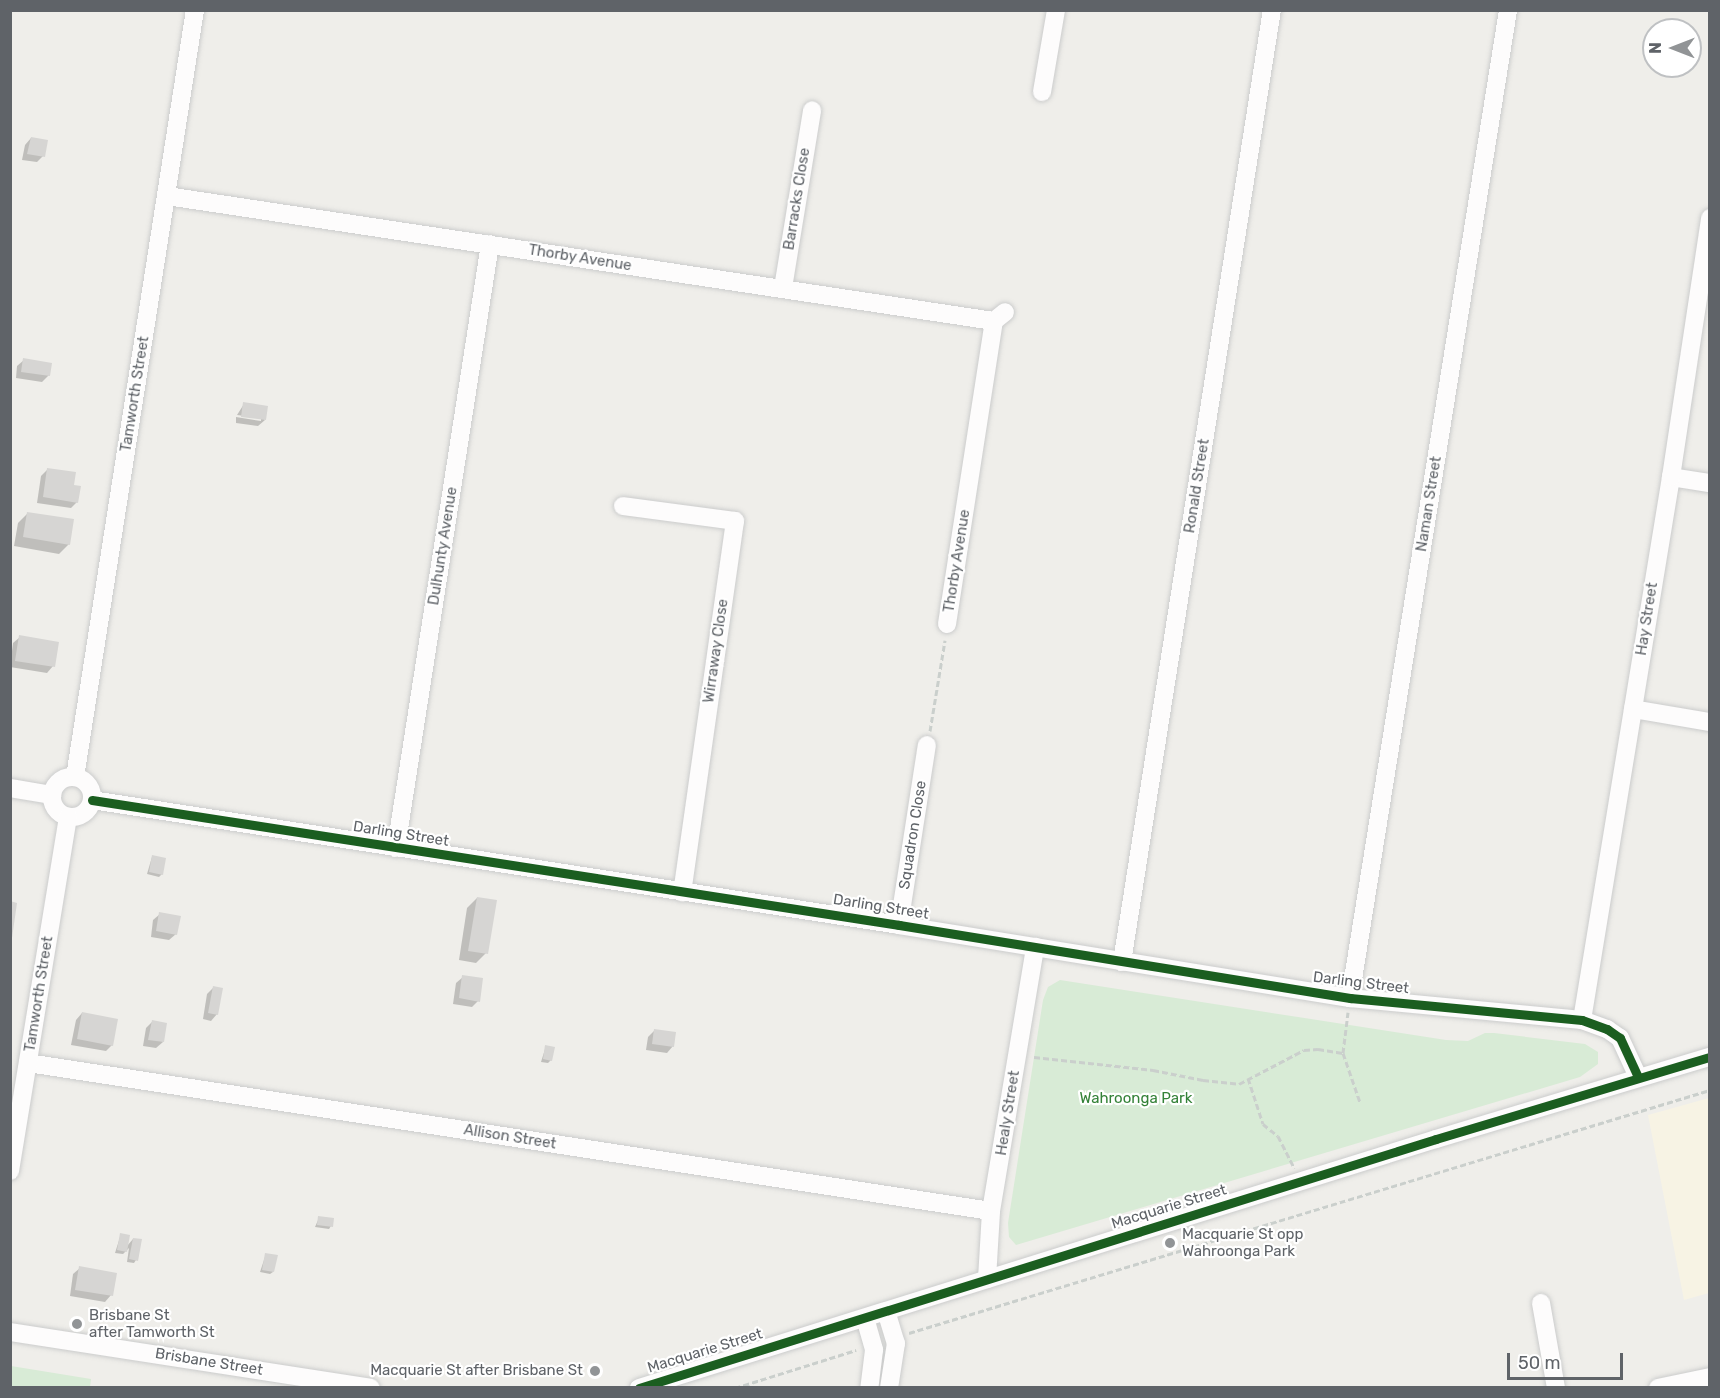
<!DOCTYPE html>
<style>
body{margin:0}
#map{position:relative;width:1720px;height:1398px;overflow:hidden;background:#efeeea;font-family:Rubik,sans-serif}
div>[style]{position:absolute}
.commercial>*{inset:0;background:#f7f3e4}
.green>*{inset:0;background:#d8ebd6}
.shadow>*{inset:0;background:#0003}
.building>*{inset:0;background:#d6d5d3}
.path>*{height:3px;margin-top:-1.5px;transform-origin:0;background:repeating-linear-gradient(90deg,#cacfcc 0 6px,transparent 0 9px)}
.roads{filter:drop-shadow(0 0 2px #cbcccc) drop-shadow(0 0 2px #cbcccc)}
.minor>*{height:18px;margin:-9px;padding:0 9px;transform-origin:9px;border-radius:9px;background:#fdfcfc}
.minor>.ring{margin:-9px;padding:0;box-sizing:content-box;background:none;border:18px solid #fdfcfc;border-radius:50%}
.cycleway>*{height:9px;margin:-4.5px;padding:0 4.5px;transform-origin:4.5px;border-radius:4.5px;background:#1b5e20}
.dots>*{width:16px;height:16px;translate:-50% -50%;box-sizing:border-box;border:3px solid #fff;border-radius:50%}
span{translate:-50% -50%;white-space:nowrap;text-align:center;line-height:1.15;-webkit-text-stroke:4.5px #fff;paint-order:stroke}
.street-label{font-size:15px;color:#5f6368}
.park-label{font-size:15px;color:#348238}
.poi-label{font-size:15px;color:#5f6368}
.left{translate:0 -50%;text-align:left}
.right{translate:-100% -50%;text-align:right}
.frame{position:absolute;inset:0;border:12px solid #5f6368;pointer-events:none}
.north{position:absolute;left:1642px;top:18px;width:60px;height:60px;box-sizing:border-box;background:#fff;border:2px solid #bfc1c3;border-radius:50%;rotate:270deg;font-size:16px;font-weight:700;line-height:24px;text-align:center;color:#5f6368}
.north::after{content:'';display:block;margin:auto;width:21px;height:27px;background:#919496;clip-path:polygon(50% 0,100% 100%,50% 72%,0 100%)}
.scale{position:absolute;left:1507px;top:1353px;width:116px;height:27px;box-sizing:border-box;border:3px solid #5f6368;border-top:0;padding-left:8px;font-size:18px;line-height:21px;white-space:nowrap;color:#5f6368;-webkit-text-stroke:4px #fff;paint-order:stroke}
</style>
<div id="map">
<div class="commercial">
<div style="clip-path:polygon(1709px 1098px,1709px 1293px,1684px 1300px,1648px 1115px)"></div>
</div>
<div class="green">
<div style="clip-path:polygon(1060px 980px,1446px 1040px,1468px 1041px,1485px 1033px,1494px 1033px,1585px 1044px,1598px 1052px,1598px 1064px,1580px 1077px,1016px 1245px,1009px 1237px,1008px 1223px,1043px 1000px,1048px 987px)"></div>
<div style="clip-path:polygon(11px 1366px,91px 1379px,90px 1387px,11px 1387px)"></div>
</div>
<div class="shadow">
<div style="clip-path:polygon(31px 138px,43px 156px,37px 162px,22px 160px,25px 145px)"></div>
<div style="clip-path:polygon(24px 360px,49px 375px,42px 382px,16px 378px,17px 366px)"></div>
<div style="clip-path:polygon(244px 404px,265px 420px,258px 426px,236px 423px,236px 417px,261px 421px,261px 418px,237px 415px)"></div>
<div style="clip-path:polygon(47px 470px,72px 486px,77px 502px,71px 508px,37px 503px,41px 476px)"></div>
<div style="clip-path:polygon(28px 513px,69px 544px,59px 554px,14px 546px,18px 523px)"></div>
<div style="clip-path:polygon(20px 637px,53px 666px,47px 673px,10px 667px,13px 643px)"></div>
<div style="clip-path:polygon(152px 857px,162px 874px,159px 877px,147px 874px)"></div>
<div style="clip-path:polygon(477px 898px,486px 953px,476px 963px,459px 960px,467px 908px)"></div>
<div style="clip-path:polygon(160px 914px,176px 934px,169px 940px,151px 937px,153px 920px)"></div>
<div style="clip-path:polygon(463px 977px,478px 1001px,472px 1007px,453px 1004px,456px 983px)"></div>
<div style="clip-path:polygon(213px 988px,217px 1014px,211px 1021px,203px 1019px,207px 994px)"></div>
<div style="clip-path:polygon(82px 1013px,112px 1045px,106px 1051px,71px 1045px,76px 1020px)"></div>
<div style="clip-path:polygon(152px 1022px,163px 1042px,156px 1048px,143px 1046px,146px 1028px)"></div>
<div style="clip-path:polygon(654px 1031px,673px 1046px,667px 1053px,646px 1050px,648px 1037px)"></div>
<div style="clip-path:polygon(546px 1046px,551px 1060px,548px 1063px,541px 1062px)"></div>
<div style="clip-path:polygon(319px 1218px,331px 1226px,329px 1229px,315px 1227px)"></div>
<div style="clip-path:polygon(121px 1234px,127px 1246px,133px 1239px,136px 1260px,134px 1263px,127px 1262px,129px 1248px,123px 1254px,115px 1253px)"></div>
<div style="clip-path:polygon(266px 1254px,273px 1272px,270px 1274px,260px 1272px)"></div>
<div style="clip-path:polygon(80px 1268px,111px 1295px,105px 1302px,70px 1296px,73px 1274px)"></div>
</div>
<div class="building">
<div style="clip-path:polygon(31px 137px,48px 140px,45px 157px,27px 154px)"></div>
<div style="clip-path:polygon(23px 358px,52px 363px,50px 376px,21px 372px)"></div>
<div style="clip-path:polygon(243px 402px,268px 406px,266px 420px,241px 417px)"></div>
<div style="clip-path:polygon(47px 468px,76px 472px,74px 485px,81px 486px,78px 503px,43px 497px)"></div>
<div style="clip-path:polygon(27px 512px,74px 519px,70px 545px,23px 537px)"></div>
<div style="clip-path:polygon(19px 635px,59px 642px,55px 667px,15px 661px)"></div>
<div style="clip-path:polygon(152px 855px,166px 858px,163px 875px,149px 872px)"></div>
<div style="clip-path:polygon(477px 897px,497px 900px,488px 954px,468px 951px)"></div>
<div style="clip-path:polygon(10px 901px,17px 903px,12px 938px,10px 938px)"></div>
<div style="clip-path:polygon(159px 912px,181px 916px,177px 935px,156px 931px)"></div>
<div style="clip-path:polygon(462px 975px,483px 978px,480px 1002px,459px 998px)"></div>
<div style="clip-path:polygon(213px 986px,223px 988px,218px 1015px,208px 1013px)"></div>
<div style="clip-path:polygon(82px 1012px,118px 1019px,113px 1046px,77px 1039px)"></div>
<div style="clip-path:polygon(152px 1020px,167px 1023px,164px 1042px,148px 1040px)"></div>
<div style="clip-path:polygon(654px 1029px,676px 1032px,674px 1047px,652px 1044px)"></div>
<div style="clip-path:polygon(545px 1045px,555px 1047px,552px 1061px,543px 1059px)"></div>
<div style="clip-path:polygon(318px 1216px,334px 1218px,333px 1227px,317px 1225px)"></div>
<div style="clip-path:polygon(120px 1233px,130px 1235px,127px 1252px,117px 1250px)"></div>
<div style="clip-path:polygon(133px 1238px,142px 1239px,138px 1261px,129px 1259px)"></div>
<div style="clip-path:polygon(265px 1253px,278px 1255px,274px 1272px,262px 1270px)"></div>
<div style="clip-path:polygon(79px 1266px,117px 1273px,113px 1296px,75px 1290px)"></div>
</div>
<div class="path">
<div style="left:930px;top:731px;width:92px;rotate:-80.6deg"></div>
<div style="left:1343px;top:1053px;width:41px;rotate:-83deg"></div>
<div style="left:1034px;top:1057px;width:120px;rotate:6.2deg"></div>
<div style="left:1153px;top:1070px;width:51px;rotate:11.3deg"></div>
<div style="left:1203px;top:1080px;width:36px;rotate:6deg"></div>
<div style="left:1239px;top:1084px;width:73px;rotate:-27.6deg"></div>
<div style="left:1304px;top:1050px;width:14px;rotate:-4deg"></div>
<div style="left:1318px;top:1049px;width:25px;rotate:9deg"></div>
<div style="left:1343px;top:1053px;width:52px;rotate:70.9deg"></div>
<div style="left:1248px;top:1078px;width:48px;rotate:71.9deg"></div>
<div style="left:1263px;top:1124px;width:19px;rotate:39deg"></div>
<div style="left:1278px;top:1136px;width:36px;rotate:63deg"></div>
<div style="left:909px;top:1333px;width:837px;rotate:-16.88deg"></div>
<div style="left:735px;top:1388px;width:127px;rotate:-17.4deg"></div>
</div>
<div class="roads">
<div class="minor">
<div style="left:1042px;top:92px;width:83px;rotate:-80.3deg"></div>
<div style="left:167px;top:196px;width:836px;rotate:8.6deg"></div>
<div style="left:783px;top:288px;width:180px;rotate:-80.7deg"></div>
<div style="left:1671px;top:477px;width:39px;rotate:9deg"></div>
<div style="left:623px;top:506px;width:113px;rotate:7.6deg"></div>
<div style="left:735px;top:521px;width:375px;rotate:98.1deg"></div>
<div style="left:947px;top:624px;width:307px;rotate:-81.2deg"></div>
<div style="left:994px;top:321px;width:14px;rotate:-39deg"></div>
<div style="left:1633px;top:709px;width:78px;rotate:9.6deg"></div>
<div style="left:75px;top:777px;width:776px;rotate:-81.11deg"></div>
<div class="ring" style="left:52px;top:777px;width:22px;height:22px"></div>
<div style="left:10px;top:788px;width:43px;rotate:9.5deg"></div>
<div style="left:92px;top:800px;width:817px;rotate:8.8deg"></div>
<div style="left:899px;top:925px;width:457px;rotate:9.2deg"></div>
<div style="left:1350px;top:998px;width:233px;rotate:5.4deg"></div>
<div style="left:1582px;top:1020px;width:27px;rotate:20deg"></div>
<div style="left:1607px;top:1029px;width:16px;rotate:35deg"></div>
<div style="left:1620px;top:1038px;width:43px;rotate:65.2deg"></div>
<div style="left:396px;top:848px;width:611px;rotate:-81.15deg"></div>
<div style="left:899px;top:925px;width:182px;rotate:-81.2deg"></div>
<div style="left:1122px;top:962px;width:964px;rotate:-81.05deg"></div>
<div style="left:1350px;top:998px;width:1001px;rotate:-80.91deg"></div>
<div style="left:1582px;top:1020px;width:550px;rotate:-80.69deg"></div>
<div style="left:1671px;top:477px;width:262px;rotate:-81.4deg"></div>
<div style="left:28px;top:1063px;width:974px;rotate:8.74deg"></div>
<div style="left:10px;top:1171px;width:359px;rotate:-80.7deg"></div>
<div style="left:987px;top:1279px;width:68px;rotate:-86.6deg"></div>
<div style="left:991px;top:1211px;width:268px;rotate:-80.5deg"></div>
<div style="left:1541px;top:1303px;width:86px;rotate:80deg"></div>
<div style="left:886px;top:1311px;width:34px;rotate:73deg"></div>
<div style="left:896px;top:1343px;width:46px;rotate:98.8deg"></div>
<div style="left:865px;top:1318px;width:33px;rotate:74deg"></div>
<div style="left:874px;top:1350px;width:38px;rotate:97deg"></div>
<div style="left:10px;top:1332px;width:365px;rotate:8.8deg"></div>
<div style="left:639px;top:1388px;width:835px;rotate:-17.35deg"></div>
<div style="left:1436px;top:1139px;width:286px;rotate:-16.7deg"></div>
<div style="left:1658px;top:1388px;width:53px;rotate:-11.9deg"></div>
</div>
</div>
<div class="cycleway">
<div style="left:92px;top:800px;width:817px;rotate:8.8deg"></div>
<div style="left:899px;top:925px;width:457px;rotate:9.2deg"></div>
<div style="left:1350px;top:998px;width:233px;rotate:5.4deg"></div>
<div style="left:1582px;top:1020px;width:27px;rotate:20deg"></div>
<div style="left:1607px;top:1029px;width:16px;rotate:35deg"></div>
<div style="left:1620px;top:1038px;width:43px;rotate:65.2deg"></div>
<div style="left:639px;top:1388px;width:835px;rotate:-17.35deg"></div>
<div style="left:1436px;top:1139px;width:286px;rotate:-16.7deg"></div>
</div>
<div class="dots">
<div style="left:1170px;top:1243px;background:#919496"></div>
<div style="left:77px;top:1324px;background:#919496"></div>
<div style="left:595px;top:1371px;background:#919496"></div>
</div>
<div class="street-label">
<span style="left:797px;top:199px;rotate:-81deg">Barracks Close</span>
<span style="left:580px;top:258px;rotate:9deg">Thorby Avenue</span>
<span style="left:135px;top:394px;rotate:-81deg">Tamworth Street</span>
<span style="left:1197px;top:486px;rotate:-81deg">Ronald Street</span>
<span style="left:1429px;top:504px;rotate:-81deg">Naman Street</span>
<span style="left:443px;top:546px;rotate:-81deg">Dulhunty Avenue</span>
<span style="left:957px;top:561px;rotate:-81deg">Thorby Avenue</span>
<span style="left:1647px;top:619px;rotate:-81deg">Hay Street</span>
<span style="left:716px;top:651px;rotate:-82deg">Wirraway Close</span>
<span style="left:401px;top:834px;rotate:9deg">Darling Street</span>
<span style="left:913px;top:835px;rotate:-81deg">Squadron Close</span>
<span style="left:881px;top:907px;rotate:9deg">Darling Street</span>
<span style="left:1361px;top:983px;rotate:7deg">Darling Street</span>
<span style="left:39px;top:994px;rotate:-81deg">Tamworth Street</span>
<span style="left:1008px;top:1113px;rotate:-81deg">Healy Street</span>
<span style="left:510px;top:1137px;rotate:9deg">Allison Street</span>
<span style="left:1169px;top:1207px;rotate:-17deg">Macquarie Street</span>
<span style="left:705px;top:1351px;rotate:-17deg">Macquarie Street</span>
<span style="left:209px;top:1362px;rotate:9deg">Brisbane Street</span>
</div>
<div class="park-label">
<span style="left:1136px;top:1099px">Wahroonga Park</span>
</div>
<div class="poi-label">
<span class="left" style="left:1182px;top:1243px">Macquarie St opp<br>Wahroonga Park</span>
<span class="left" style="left:89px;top:1324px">Brisbane St<br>after Tamworth St</span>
<span class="right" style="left:583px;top:1371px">Macquarie St after Brisbane St</span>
</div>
<div class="frame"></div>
<div class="north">N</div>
<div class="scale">50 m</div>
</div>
